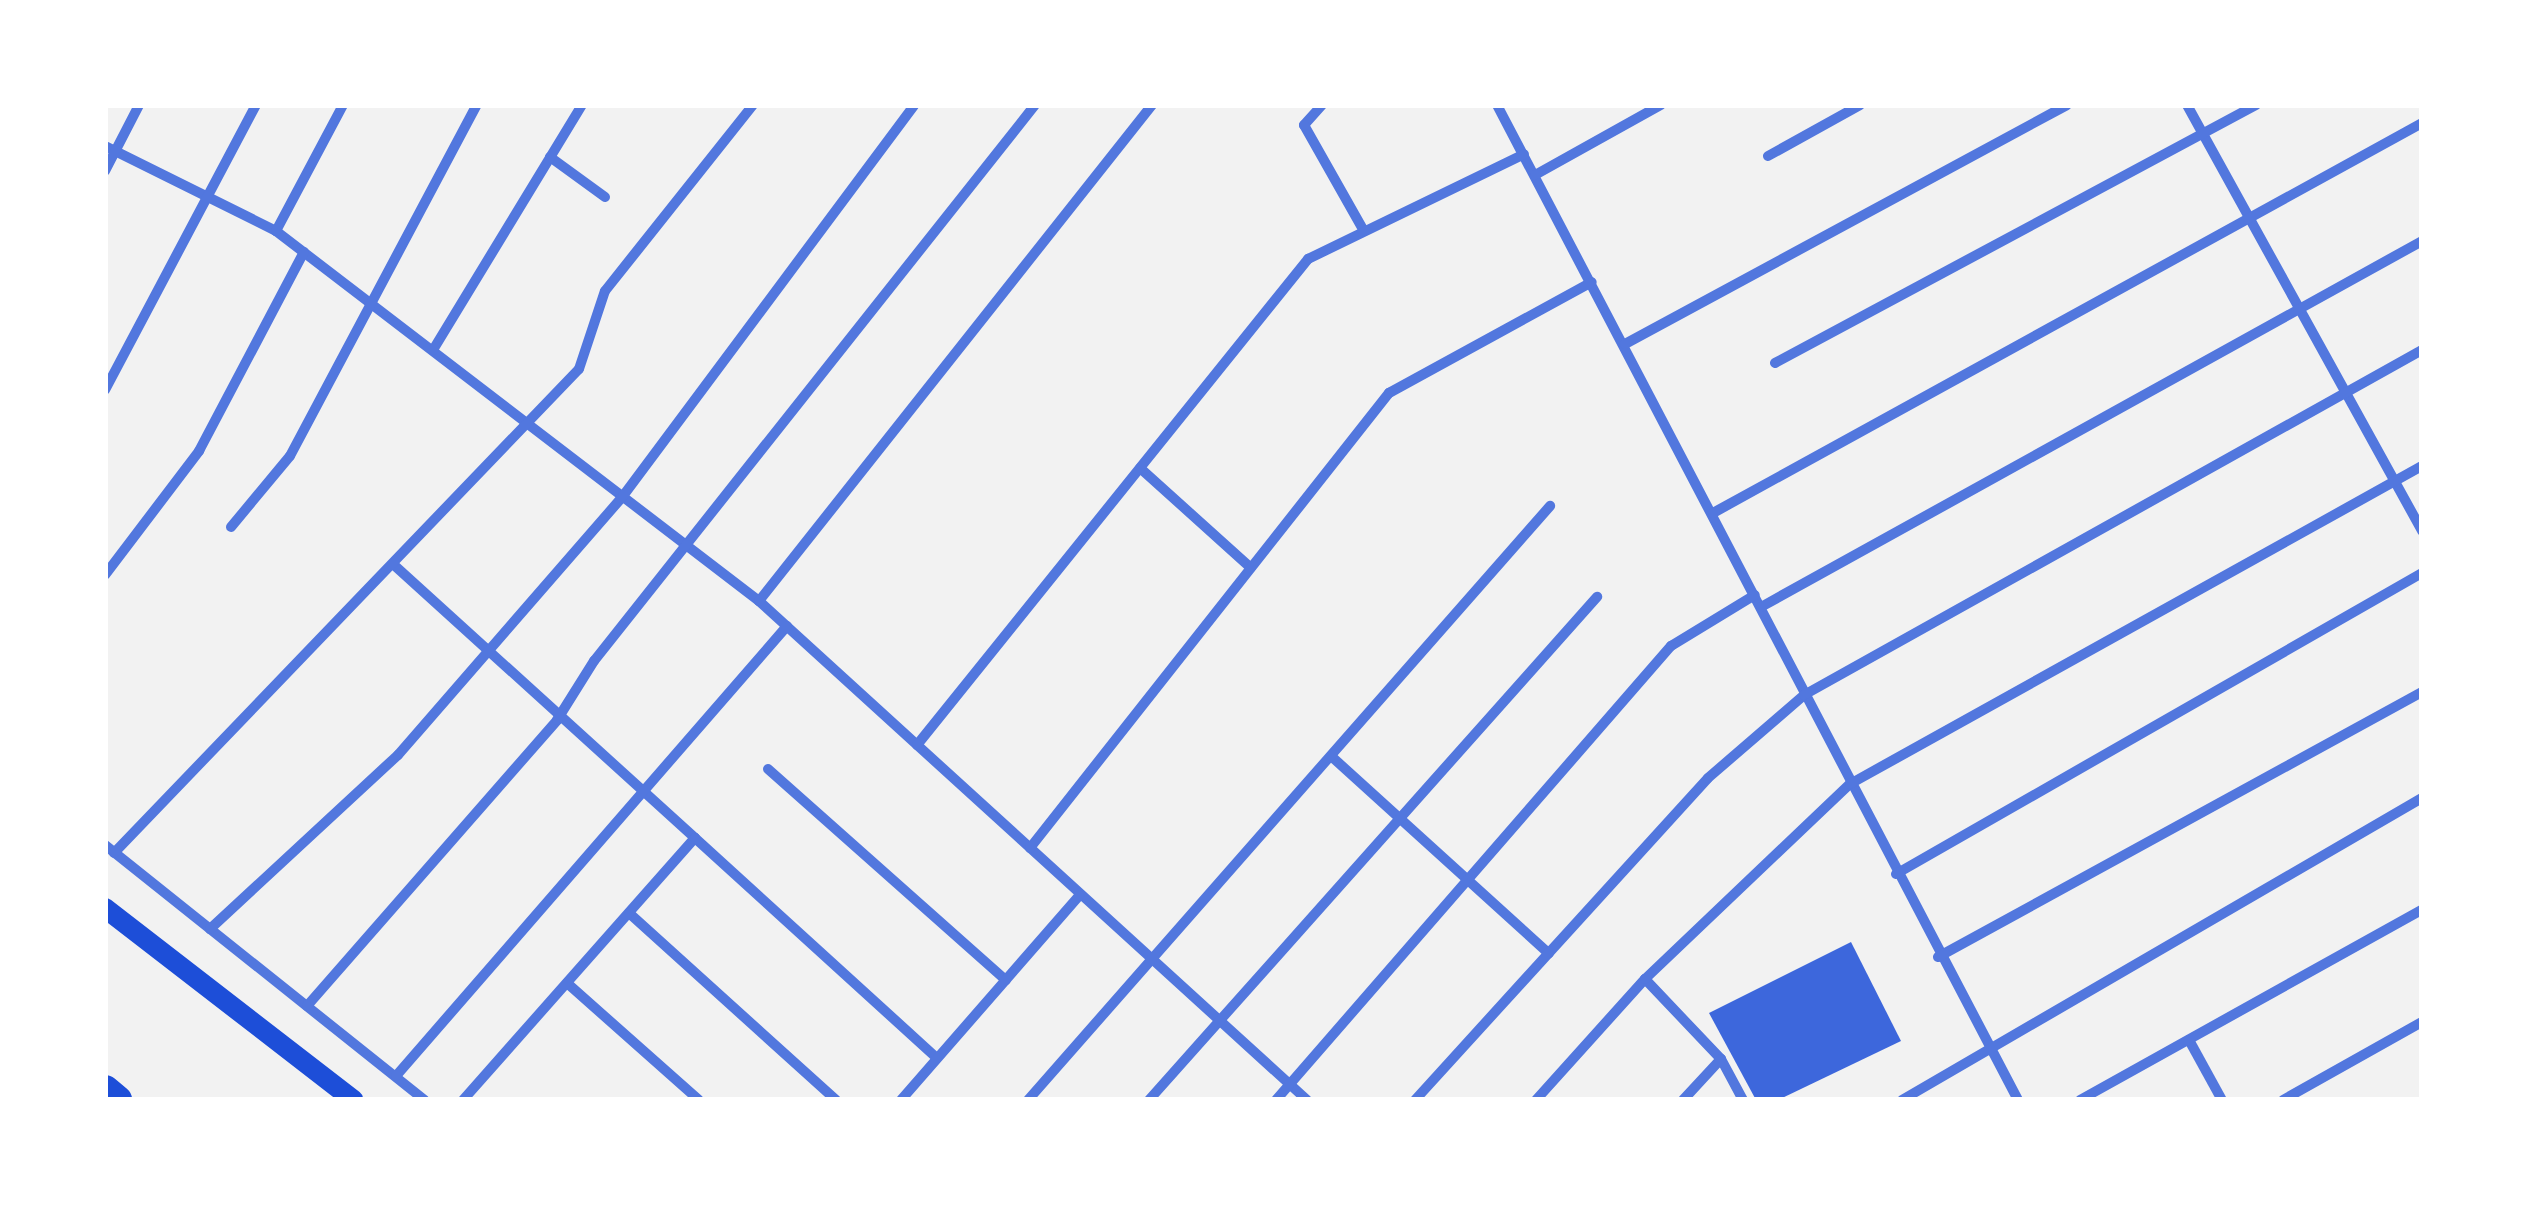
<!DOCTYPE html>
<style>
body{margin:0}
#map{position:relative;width:2527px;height:1205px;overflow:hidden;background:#f2f2f2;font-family:Rubik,sans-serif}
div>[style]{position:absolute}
.building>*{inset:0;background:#3d67dc}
.minor>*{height:10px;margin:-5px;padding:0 5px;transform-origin:5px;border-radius:5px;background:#5277de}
.secondary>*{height:20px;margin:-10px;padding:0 10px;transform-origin:10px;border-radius:10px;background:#1d4ed8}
.motorway>*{height:30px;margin:-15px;padding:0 15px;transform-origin:15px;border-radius:15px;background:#1d4ed8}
span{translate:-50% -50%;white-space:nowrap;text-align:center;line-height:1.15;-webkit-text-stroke:8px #fff;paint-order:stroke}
.frame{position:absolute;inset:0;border:108px solid #fff;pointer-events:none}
</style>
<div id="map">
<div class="building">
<div style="clip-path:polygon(1851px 942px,1901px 1041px,1778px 1100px,1756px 1100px,1709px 1013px)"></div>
</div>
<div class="minor">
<div style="left:1322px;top:105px;width:27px;rotate:132deg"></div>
<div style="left:1304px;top:125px;width:122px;rotate:60.5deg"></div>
<div style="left:1497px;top:105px;width:1123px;rotate:62.36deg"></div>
<div style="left:2187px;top:105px;width:487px;rotate:61.1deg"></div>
<div style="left:105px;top:146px;width:191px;rotate:26.4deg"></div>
<div style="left:276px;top:231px;width:608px;rotate:37.45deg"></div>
<div style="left:759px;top:601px;width:741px;rotate:42.32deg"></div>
<div style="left:1768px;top:156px;width:105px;rotate:-29deg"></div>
<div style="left:550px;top:157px;width:68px;rotate:36deg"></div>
<div style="left:105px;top:171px;width:74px;rotate:-62.7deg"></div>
<div style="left:1535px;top:175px;width:144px;rotate:-29.1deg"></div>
<div style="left:276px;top:231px;width:143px;rotate:-62deg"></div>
<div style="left:1625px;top:344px;width:502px;rotate:-28.4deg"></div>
<div style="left:433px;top:350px;width:287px;rotate:-58.7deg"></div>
<div style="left:1775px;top:363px;width:546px;rotate:-28.21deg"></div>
<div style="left:105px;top:390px;width:323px;rotate:-62.1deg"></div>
<div style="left:1140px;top:468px;width:149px;rotate:42deg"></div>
<div style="left:1713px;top:513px;width:809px;rotate:-28.81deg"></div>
<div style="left:231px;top:527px;width:92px;rotate:-50.3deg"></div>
<div style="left:290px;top:456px;width:398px;rotate:-62deg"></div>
<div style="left:394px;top:565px;width:406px;rotate:42.2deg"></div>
<div style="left:105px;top:575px;width:156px;rotate:-52.8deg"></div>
<div style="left:199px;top:451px;width:225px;rotate:-62.2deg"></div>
<div style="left:759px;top:601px;width:633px;rotate:-51.61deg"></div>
<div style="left:1761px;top:607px;width:756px;rotate:-28.97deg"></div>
<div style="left:917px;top:745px;width:624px;rotate:-51.18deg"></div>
<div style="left:1308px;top:259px;width:240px;rotate:-25.9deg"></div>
<div style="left:1331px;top:756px;width:294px;rotate:42.2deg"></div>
<div style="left:768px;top:769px;width:318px;rotate:41.6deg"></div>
<div style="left:105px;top:845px;width:409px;rotate:38.6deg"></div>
<div style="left:1030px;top:848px;width:580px;rotate:-51.73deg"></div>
<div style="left:1389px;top:393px;width:231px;rotate:-28.7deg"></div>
<div style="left:114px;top:853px;width:671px;rotate:-46.15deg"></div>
<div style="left:579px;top:369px;width:82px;rotate:-71.6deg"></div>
<div style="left:605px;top:291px;width:238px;rotate:-51.5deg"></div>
<div style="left:1896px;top:874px;width:606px;rotate:-29.78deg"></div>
<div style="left:629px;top:913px;width:279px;rotate:42.1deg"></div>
<div style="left:210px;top:929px;width:256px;rotate:-42.8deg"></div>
<div style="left:398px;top:755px;width:343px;rotate:-49deg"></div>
<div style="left:623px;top:496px;width:487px;rotate:-53.3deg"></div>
<div style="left:1938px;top:957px;width:552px;rotate:-28.7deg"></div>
<div style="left:1645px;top:979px;width:110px;rotate:46.5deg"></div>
<div style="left:1721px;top:1059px;width:47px;rotate:61.8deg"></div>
<div style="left:567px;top:983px;width:176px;rotate:41.6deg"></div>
<div style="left:307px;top:1006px;width:380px;rotate:-48.8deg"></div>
<div style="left:557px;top:720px;width:70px;rotate:-57.9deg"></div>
<div style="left:594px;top:661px;width:710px;rotate:-51.58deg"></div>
<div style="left:2189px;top:1040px;width:68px;rotate:61.2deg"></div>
<div style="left:396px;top:1076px;width:596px;rotate:-49.01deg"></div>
<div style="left:463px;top:1100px;width:350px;rotate:-48.5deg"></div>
<div style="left:695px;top:838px;width:327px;rotate:42.3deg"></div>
<div style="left:901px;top:1100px;width:271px;rotate:-48.9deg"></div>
<div style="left:1028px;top:1100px;width:791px;rotate:-48.69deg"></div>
<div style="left:1149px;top:1100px;width:674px;rotate:-48.31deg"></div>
<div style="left:1276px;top:1100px;width:602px;rotate:-48.98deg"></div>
<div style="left:1671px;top:646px;width:98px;rotate:-31.3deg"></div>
<div style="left:1415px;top:1100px;width:435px;rotate:-47.7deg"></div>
<div style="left:1708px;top:778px;width:127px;rotate:-40.8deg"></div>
<div style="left:1804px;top:695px;width:708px;rotate:-29.17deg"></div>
<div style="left:1536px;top:1100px;width:163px;rotate:-48deg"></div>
<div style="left:1645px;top:979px;width:283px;rotate:-43.6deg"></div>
<div style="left:1850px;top:784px;width:654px;rotate:-29.07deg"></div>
<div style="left:1683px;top:1100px;width:56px;rotate:-47.2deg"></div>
<div style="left:1902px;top:1100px;width:601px;rotate:-30.15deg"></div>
<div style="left:2080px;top:1100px;width:391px;rotate:-29.1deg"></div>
<div style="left:2283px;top:1100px;width:159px;rotate:-29.3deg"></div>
</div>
<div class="secondary">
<div style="left:105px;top:908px;width:314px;rotate:37.7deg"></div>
</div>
<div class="motorway">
<div style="left:105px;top:1090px;width:16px;rotate:40deg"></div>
</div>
<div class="frame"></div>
</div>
